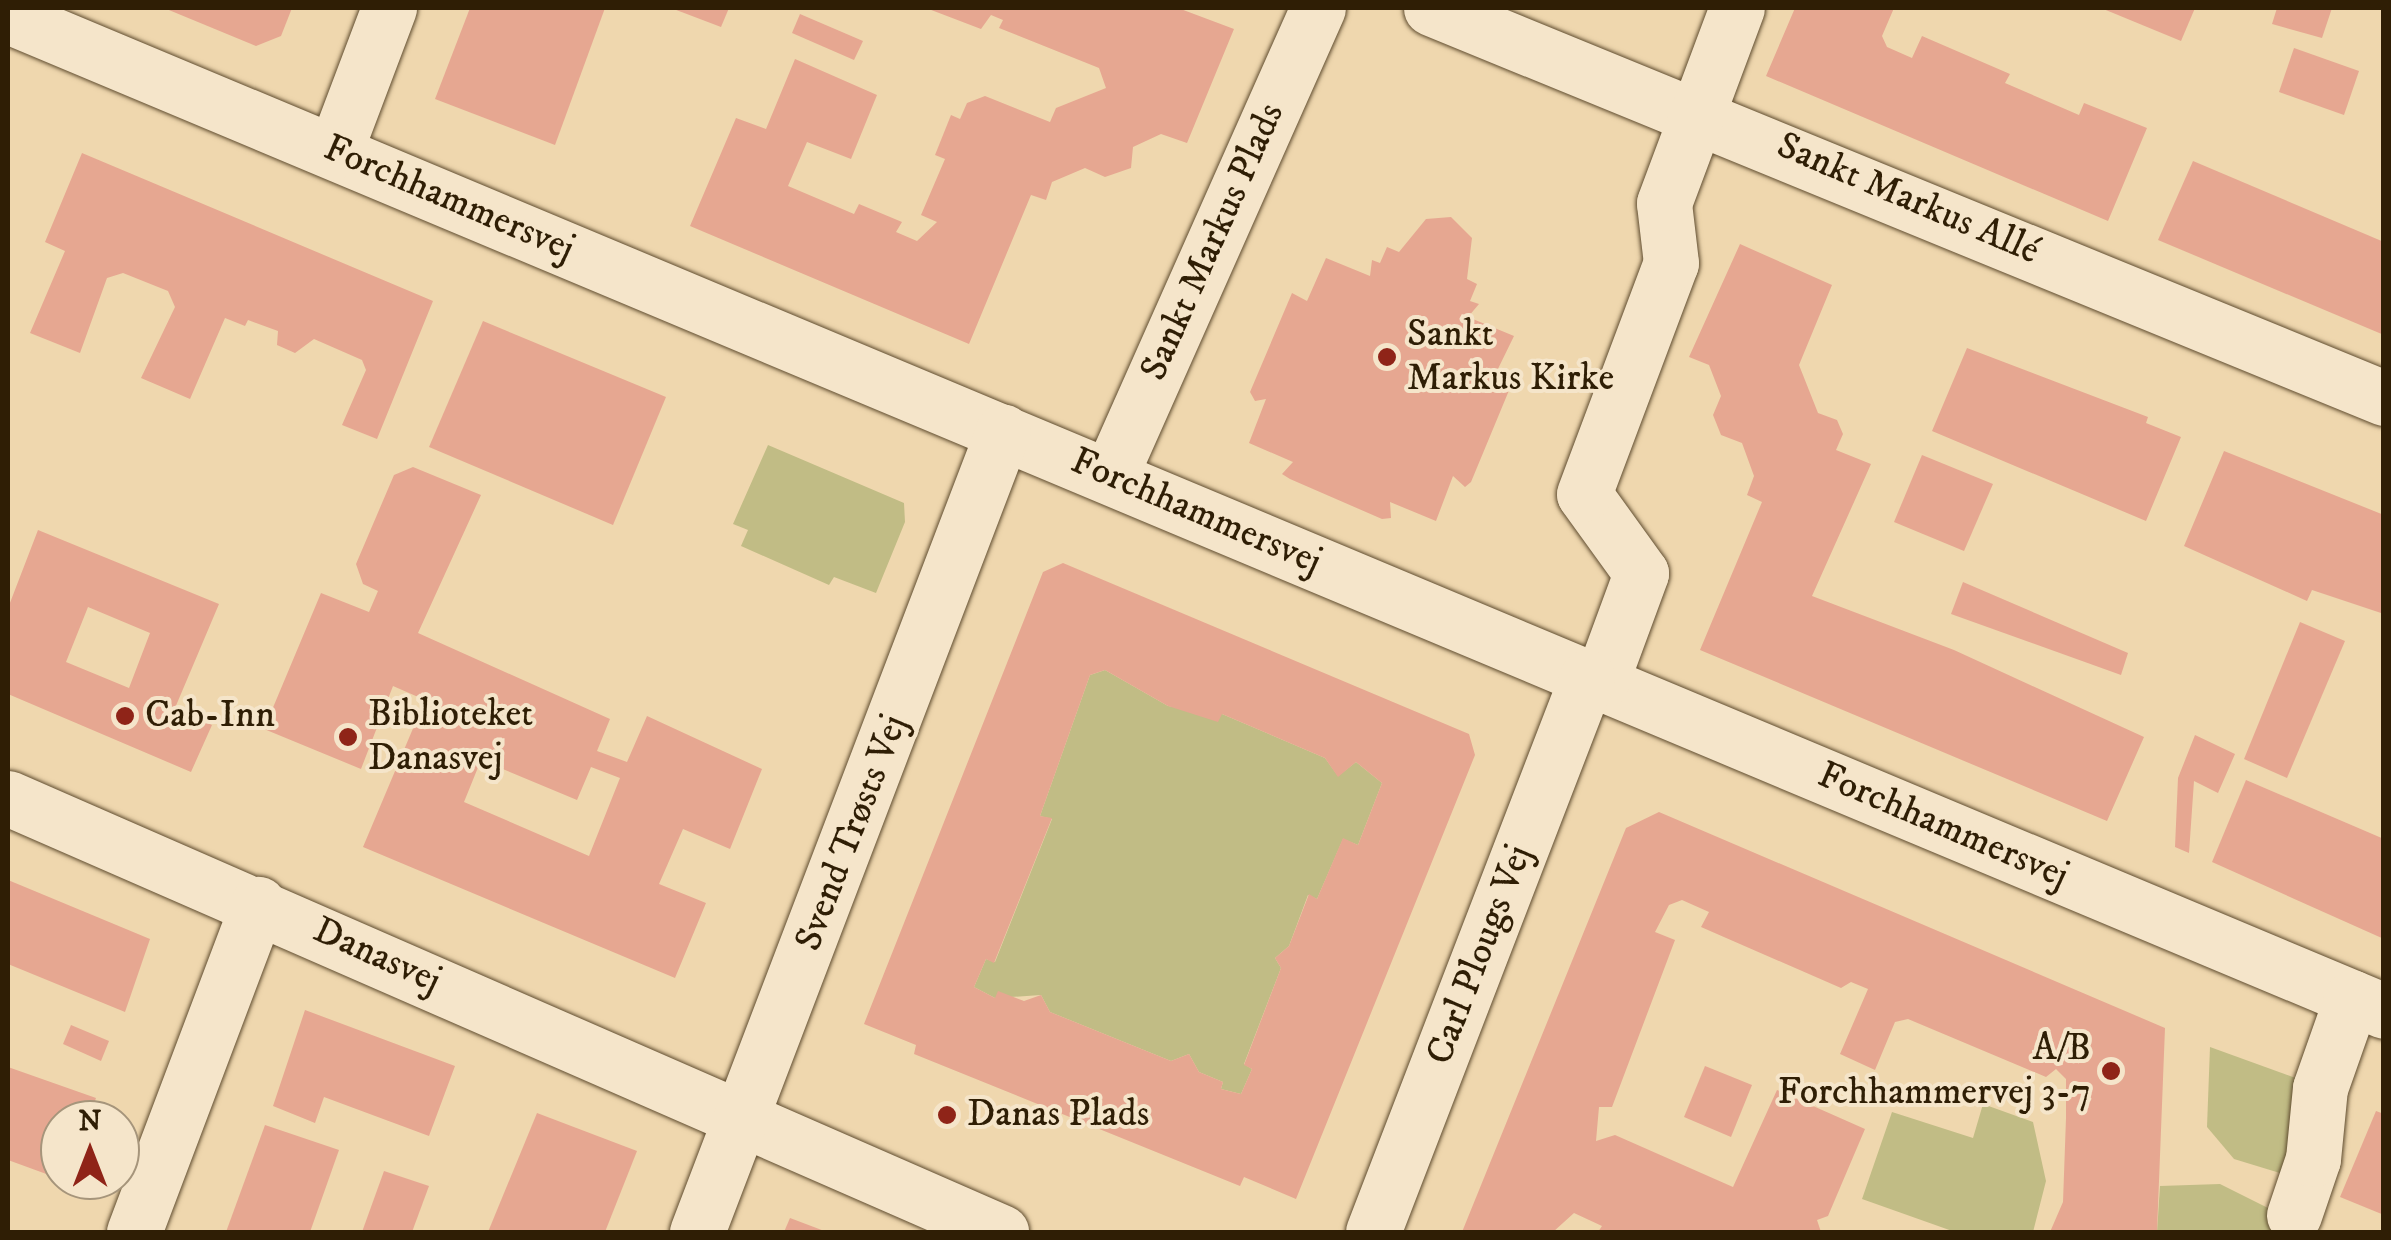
<!DOCTYPE html>
<meta charset="utf-8">
<style>
body{margin:0}
#map{position:relative;width:2391px;height:1240px;overflow:hidden;background:#efd7ae;font-family:"IM FELL DW Pica",serif}
div>[style]{position:absolute}
.green>*{inset:0;background:#c1bc85}
.building>*{inset:0;background:#e6a791}
.roads{filter:drop-shadow(0 0 2px #5f4c2f) drop-shadow(0 0 2px #5f4c2f)}
.minor>*{height:55px;margin:-27.5px;padding:0 27.5px;transform-origin:27.5px;border-radius:27.5px;background:#f5e5ca}
.dots>*{width:28px;height:28px;translate:-50% -50%;box-sizing:border-box;border:5px solid #f5e5ca;border-radius:50%}
span{translate:-50% -50%;white-space:nowrap;text-align:center;line-height:1.15;-webkit-text-stroke:8px #f5e5ca;paint-order:stroke}
.street-label{font-size:38px;color:#2f1e05}
.poi-label{font-size:38px;color:#2f1e05}
.left{translate:0 -50%;text-align:left}
.right{translate:-100% -50%;text-align:right}
.frame{position:absolute;inset:0;border:10px solid #2f1e05;pointer-events:none}
.north{position:absolute;left:40px;top:1100px;width:100px;height:100px;box-sizing:border-box;background:#f5e5ca;border:2px solid #a6957b;border-radius:50%;rotate:0deg;font-size:28px;font-weight:700;line-height:40px;text-align:center;color:#2f1e05}
.north::after{content:'';display:block;margin:auto;width:35px;height:45px;background:#8f2418;clip-path:polygon(50% 0,100% 100%,50% 72%,0 100%)}
</style>
<div id="map">
<div class="green">
<div style="clip-path:polygon(768px 445px,904px 503px,905px 522px,876px 593px,834px 577px,829px 585px,741px 546px,748px 530px,733px 524px)"></div>
<div style="clip-path:polygon(1105px 670px,1168px 706px,1222px 714px,1325px 758px,1338px 776px,1356px 762px,1382px 783px,1358px 845px,1343px 839px,1317px 899px,1308px 895px,1289px 946px,1275px 958px,1281px 968px,1244px 1064px,1252px 1069px,1241px 1094px,1221px 1089px,1223px 1082px,1199px 1072px,1189px 1054px,1171px 1061px,1050px 1012px,1041px 995px,995px 998px,974px 987px,986px 959px,995px 962px,1052px 819px,1040px 816px,1090px 675px)"></div>
<div style="clip-path:polygon(2210px 1047px,2312px 1084px,2299px 1179px,2234px 1159px,2207px 1127px)"></div>
<div style="clip-path:polygon(1983px 1104px,2033px 1122px,2046px 1181px,2033px 1232px,1955px 1232px,1862px 1199px,1892px 1112px,1973px 1138px)"></div>
<div style="clip-path:polygon(2220px 1184px,2276px 1212px,2272px 1232px,2157px 1232px,2160px 1186px)"></div>
</div>
<div class="building">
<div style="clip-path:polygon(164px 8px,292px 8px,281px 36px,256px 46px)"></div>
<div style="clip-path:polygon(470px 8px,605px 8px,555px 145px,435px 99px)"></div>
<div style="clip-path:polygon(671px 8px,729px 8px,721px 27px)"></div>
<div style="clip-path:polygon(926px 8px,1178px 8px,1234px 29px,1187px 143px,1161px 134px,1133px 147px,1131px 168px,1105px 177px,1085px 168px,1052px 182px,1046px 200px,1031px 195px,969px 344px,690px 226px,736px 118px,766px 129px,795px 59px,877px 95px,851px 159px,807px 142px,788px 186px,854px 214px,859px 204px,902px 222px,896px 232px,917px 241px,937px 222px,921px 215px,945px 159px,935px 155px,951px 115px,960px 119px,967px 103px,985px 96px,1050px 122px,1056px 108px,1106px 88px,1099px 68px,999px 28px,1003px 20px,991px 15px,981px 29px)"></div>
<div style="clip-path:polygon(1795px 8px,1894px 8px,1882px 36px,1887px 47px,1912px 58px,1922px 36px,2010px 74px,2005px 83px,2079px 115px,2084px 103px,2147px 128px,2108px 221px,1766px 76px)"></div>
<div style="clip-path:polygon(2101px 8px,2195px 8px,2181px 41px)"></div>
<div style="clip-path:polygon(2277px 8px,2332px 8px,2322px 38px,2272px 24px)"></div>
<div style="clip-path:polygon(800px 14px,863px 41px,854px 60px,792px 33px)"></div>
<div style="clip-path:polygon(2294px 48px,2359px 71px,2344px 115px,2279px 92px)"></div>
<div style="clip-path:polygon(82px 153px,433px 301px,377px 439px,342px 425px,366px 370px,362px 360px,314px 339px,295px 353px,277px 345px,278px 331px,248px 320px,245px 326px,225px 318px,190px 399px,141px 378px,175px 307px,168px 291px,123px 273px,107px 278px,80px 353px,30px 333px,65px 251px,45px 242px)"></div>
<div style="clip-path:polygon(2193px 161px,2384px 242px,2384px 335px,2158px 240px)"></div>
<div style="clip-path:polygon(1451px 217px,1472px 238px,1467px 279px,1477px 284px,1470px 301px,1479px 304px,1468px 317px,1514px 336px,1494px 377px,1510px 388px,1471px 482px,1465px 487px,1453px 476px,1436px 521px,1390px 502px,1391px 518px,1382px 519px,1290px 479px,1282px 474px,1293px 462px,1249px 443px,1266px 399px,1255px 401px,1250px 392px,1292px 293px,1307px 301px,1326px 258px,1370px 276px,1372px 260px,1380px 263px,1387px 247px,1399px 252px,1426px 219px)"></div>
<div style="clip-path:polygon(1740px 244px,1832px 285px,1799px 365px,1818px 413px,1837px 420px,1843px 434px,1836px 450px,1871px 464px,1812px 596px,1954px 650px,2144px 737px,2107px 821px,1700px 650px,1762px 502px,1747px 495px,1754px 476px,1742px 443px,1721px 435px,1713px 415px,1721px 396px,1709px 365px,1689px 357px)"></div>
<div style="clip-path:polygon(483px 321px,666px 397px,613px 525px,429px 447px)"></div>
<div style="clip-path:polygon(1967px 348px,2148px 417px,2146px 423px,2181px 437px,2146px 521px,1932px 431px)"></div>
<div style="clip-path:polygon(2224px 451px,2384px 515px,2384px 614px,2312px 590px,2307px 601px,2184px 546px)"></div>
<div style="clip-path:polygon(1922px 455px,1993px 484px,1964px 551px,1894px 522px)"></div>
<div style="clip-path:polygon(evenodd,413px 467px,481px 495px,418px 633px,610px 719px,597px 751px,627px 762px,647px 716px,762px 769px,730px 849px,683px 829px,659px 884px,706px 903px,675px 978px,363px 847px,425px 700px,393px 686px,361px 769px,264px 729px,321px 593px,369px 612px,378px 591px,363px 584px,356px 564px,394px 475px,413px 467px,481px 760px,577px 800px,591px 767px,620px 778px,589px 856px,464px 802px,481px 760px)"></div>
<div style="clip-path:polygon(evenodd,38px 530px,219px 604px,175px 708px,212px 725px,191px 772px,8px 694px,8px 608px,38px 530px,88px 607px,150px 633px,129px 688px,66px 662px,88px 607px)"></div>
<div style="clip-path:polygon(evenodd,1063px 563px,1469px 734px,1475px 755px,1296px 1199px,1244px 1177px,1240px 1186px,914px 1054px,916px 1045px,864px 1024px,1043px 572px,1063px 563px,1105px 670px,1168px 706px,1218px 722px,1222px 714px,1325px 758px,1338px 777px,1356px 762px,1382px 783px,1358px 845px,1343px 838px,1317px 899px,1309px 894px,1289px 946px,1275px 958px,1281px 968px,1244px 1065px,1252px 1069px,1241px 1094px,1221px 1089px,1223px 1082px,1199px 1072px,1189px 1054px,1171px 1061px,1050px 1012px,1041px 995px,1024px 1001px,998px 991px,995px 998px,974px 987px,986px 959px,994px 963px,1052px 818px,1040px 816px,1090px 675px,1105px 670px)"></div>
<div style="clip-path:polygon(1963px 582px,2128px 653px,2121px 675px,1951px 614px)"></div>
<div style="clip-path:polygon(2300px 622px,2345px 641px,2287px 778px,2244px 759px)"></div>
<div style="clip-path:polygon(2195px 735px,2235px 754px,2218px 793px,2194px 781px,2189px 853px,2175px 847px,2178px 778px)"></div>
<div style="clip-path:polygon(2246px 780px,2384px 839px,2384px 939px,2212px 862px)"></div>
<div style="clip-path:polygon(1659px 812px,2165px 1028px,2157px 1232px,2050px 1232px,2063px 1202px,2066px 1118px,2066px 1079px,2056px 1069px,2046px 1077px,1908px 1019px,1895px 1022px,1875px 1070px,1840px 1054px,1868px 989px,1851px 982px,1841px 988px,1701px 927px,1709px 912px,1682px 900px,1669px 905px,1655px 932px,1675px 940px,1612px 1107px,1599px 1107px,1596px 1141px,1615px 1135px,1733px 1187px,1777px 1090px,1865px 1129px,1828px 1216px,1817px 1220px,1821px 1232px,1598px 1232px,1602px 1226px,1574px 1213px,1553px 1232px,1462px 1232px,1626px 828px)"></div>
<div style="clip-path:polygon(8px 880px,150px 939px,125px 1012px,8px 964px)"></div>
<div style="clip-path:polygon(305px 1010px,455px 1066px,429px 1136px,324px 1097px,315px 1123px,273px 1106px)"></div>
<div style="clip-path:polygon(71px 1025px,109px 1041px,101px 1061px,63px 1044px)"></div>
<div style="clip-path:polygon(1705px 1066px,1752px 1085px,1731px 1137px,1684px 1117px)"></div>
<div style="clip-path:polygon(8px 1067px,96px 1098px,88px 1120px,60px 1120px,60px 1179px,8px 1160px)"></div>
<div style="clip-path:polygon(2376px 1111px,2384px 1114px,2384px 1215px,2340px 1197px)"></div>
<div style="clip-path:polygon(537px 1113px,637px 1151px,605px 1232px,488px 1232px)"></div>
<div style="clip-path:polygon(265px 1125px,339px 1150px,310px 1232px,226px 1232px)"></div>
<div style="clip-path:polygon(384px 1171px,429px 1186px,412px 1232px,362px 1232px)"></div>
<div style="clip-path:polygon(790px 1218px,827px 1232px,784px 1232px)"></div>
</div>
<div class="roads">
<div class="minor">
<div style="left:1431px;top:8px;width:1030px;rotate:22.26deg"></div>
<div style="left:8px;top:16px;width:2576px;rotate:22.72deg"></div>
<div style="left:335px;top:151px;width:153px;rotate:-69.3deg"></div>
<div style="left:1110px;top:476px;width:512px;rotate:-66.04deg"></div>
<div style="left:1601px;top:682px;width:116px;rotate:-69.8deg"></div>
<div style="left:1641px;top:573px;width:97px;rotate:-125.8deg"></div>
<div style="left:1584px;top:494px;width:247px;rotate:-69.4deg"></div>
<div style="left:1671px;top:263px;width:60px;rotate:-96.7deg"></div>
<div style="left:1664px;top:203px;width:208px;rotate:-69.5deg"></div>
<div style="left:8px;top:798px;width:1084px;rotate:23.61deg"></div>
<div style="left:2294px;top:1215px;width:59px;rotate:-71.3deg"></div>
<div style="left:2313px;top:1159px;width:71px;rotate:-84.4deg"></div>
<div style="left:2320px;top:1088px;width:96px;rotate:-70.6deg"></div>
<div style="left:134px;top:1232px;width:351px;rotate:-69.3deg"></div>
<div style="left:697px;top:1232px;width:857px;rotate:-69.09deg"></div>
<div style="left:1373px;top:1232px;width:595px;rotate:-68.91deg"></div>
</div>
</div>
<div class="dots">
<div style="left:1387px;top:357px;background:#8f2418"></div>
<div style="left:125px;top:716px;background:#8f2418"></div>
<div style="left:348px;top:737px;background:#8f2418"></div>
<div style="left:2111px;top:1071px;background:#8f2418"></div>
<div style="left:947px;top:1115px;background:#8f2418"></div>
</div>
<div class="street-label">
<span style="left:449px;top:199px;rotate:23deg">Forchhammersvej</span>
<span style="left:1908px;top:199px;rotate:23deg">Sankt Markus Allé</span>
<span style="left:1213px;top:242px;rotate:-66deg">Sankt Markus Plads</span>
<span style="left:1196px;top:512px;rotate:23deg">Forchhammersvej</span>
<span style="left:1943px;top:826px;rotate:23deg">Forchhammersvej</span>
<span style="left:852px;top:833px;rotate:-69deg">Svend Trøsts Vej</span>
<span style="left:1480px;top:955px;rotate:-69deg">Carl Plougs Vej</span>
<span style="left:377px;top:956px;rotate:24deg">Danasvej</span>
</div>
<div class="poi-label">
<span class="left" style="left:1407px;top:357px">Sankt<br>Markus Kirke</span>
<span class="left" style="left:368px;top:737px">Biblioteket<br>Danasvej</span>
<span class="left" style="left:145px;top:716px">Cab-Inn</span>
<span class="right" style="left:2091px;top:1071px">A/B<br>Forchhammervej 3-7</span>
<span class="left" style="left:967px;top:1115px">Danas Plads</span>
</div>
<div class="frame"></div>
<div class="north">N</div>
</div>
